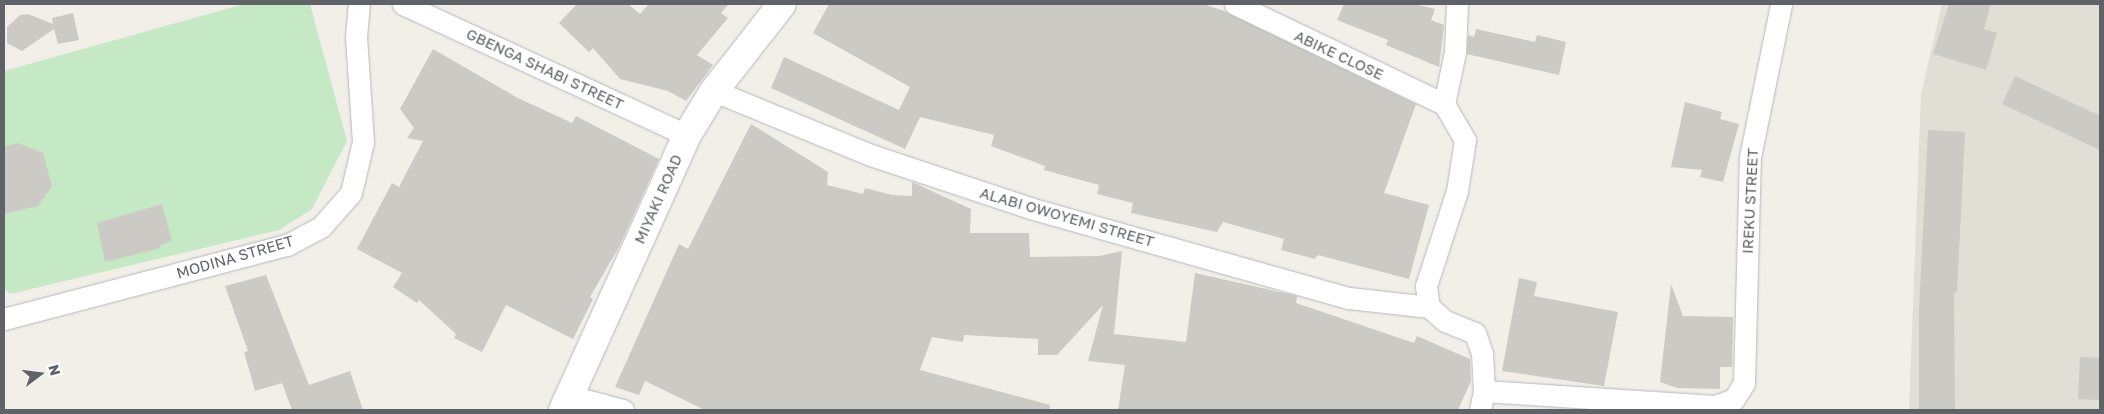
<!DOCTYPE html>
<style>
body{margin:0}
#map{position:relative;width:2104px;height:414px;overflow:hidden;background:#f1efe8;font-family:"Golos Text",sans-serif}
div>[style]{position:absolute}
.education>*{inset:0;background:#e1ded6}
.green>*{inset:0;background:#c5e8c5}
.building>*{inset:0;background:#cccac5}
.roads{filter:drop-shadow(0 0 1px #b5b8bc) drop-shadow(0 0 1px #b5b8bc)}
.street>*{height:21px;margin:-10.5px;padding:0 10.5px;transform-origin:10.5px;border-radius:10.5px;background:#fff}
.secondary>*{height:28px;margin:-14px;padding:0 14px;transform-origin:14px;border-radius:14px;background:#fff}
span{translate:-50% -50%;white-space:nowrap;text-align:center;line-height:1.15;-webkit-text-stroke:4px #fff;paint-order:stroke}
.street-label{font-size:15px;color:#5f6368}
.frame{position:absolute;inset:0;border:5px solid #5f6368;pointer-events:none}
.north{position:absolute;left:15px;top:349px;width:50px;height:50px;-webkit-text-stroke:4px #fff;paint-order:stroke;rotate:75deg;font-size:14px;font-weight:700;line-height:20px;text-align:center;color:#5f6368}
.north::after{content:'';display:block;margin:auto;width:18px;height:22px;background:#5f6368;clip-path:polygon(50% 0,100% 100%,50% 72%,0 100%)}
</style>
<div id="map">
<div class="education">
<div style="clip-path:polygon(1942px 4px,2100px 4px,2100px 410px,1909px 410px,1921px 94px)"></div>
</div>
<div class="green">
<div style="clip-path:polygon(244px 4px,310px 4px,347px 141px,312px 209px,279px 230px,10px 294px,4px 288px,4px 71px)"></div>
</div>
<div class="building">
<div style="clip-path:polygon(577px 4px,628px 4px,640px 14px,649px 4px,729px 4px,721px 13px,728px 18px,697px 55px,713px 65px,686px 101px,668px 91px,620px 79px,593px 48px,589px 52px,559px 23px)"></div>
<div style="clip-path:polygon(829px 4px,1203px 4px,1224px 11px,1416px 104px,1384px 193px,1429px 205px,1409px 279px,1318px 255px,1315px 259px,1281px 250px,1284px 239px,1223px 222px,1217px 232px,1131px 213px,1133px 203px,1097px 194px,1099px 185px,1044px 170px,1045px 166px,991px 146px,994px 135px,920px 117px,905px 149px,771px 88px,784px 57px,899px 110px,910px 87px,813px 33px)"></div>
<div style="clip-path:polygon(1344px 4px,1414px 4px,1435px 9px,1431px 20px,1444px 25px,1439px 67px,1386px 45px,1388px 40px,1337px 20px)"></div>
<div style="clip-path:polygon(1949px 4px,1991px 4px,1984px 29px,1997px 33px,1986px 70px,1933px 54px)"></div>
<div style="clip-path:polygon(73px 13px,79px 40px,58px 44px,54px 29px,22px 51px,7px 43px,7px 27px,20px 15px,28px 14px,53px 24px,52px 18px)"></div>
<div style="clip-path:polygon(1476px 29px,1535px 42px,1537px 35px,1566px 42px,1559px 75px,1467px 54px,1468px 35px,1474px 37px)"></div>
<div style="clip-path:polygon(433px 49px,518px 98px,572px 123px,576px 116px,659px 159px,619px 247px,590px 297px,593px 299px,573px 339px,506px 305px,482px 352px,454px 338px,456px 334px,419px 300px,417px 303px,393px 287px,402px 273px,357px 249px,392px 183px,399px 187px,423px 141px,407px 138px,414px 128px,400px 109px)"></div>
<div style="clip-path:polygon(2015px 76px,2100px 116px,2100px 150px,2002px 104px)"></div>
<div style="clip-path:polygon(1685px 102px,1722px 112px,1720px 119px,1739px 124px,1723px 182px,1700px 177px,1702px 170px,1671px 167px)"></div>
<div style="clip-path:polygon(751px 124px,828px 172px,827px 185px,863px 194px,865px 188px,892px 195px,912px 196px,912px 182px,971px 209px,970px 233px,1029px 233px,1030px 257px,1099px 256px,1122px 251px,1114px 334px,1186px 342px,1195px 273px,1297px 296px,1296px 303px,1414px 343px,1417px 336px,1470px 359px,1471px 381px,1458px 410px,1118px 410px,1125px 365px,1088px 361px,1103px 305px,1057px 355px,1038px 355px,1038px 339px,964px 335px,963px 342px,932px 337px,920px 370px,1050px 405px,1049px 410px,705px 410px,645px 381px,639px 395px,615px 387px,679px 244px,688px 249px)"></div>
<div style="clip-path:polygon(1928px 130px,1965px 132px,1957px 292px,1954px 292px,1955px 410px,1919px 410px,1919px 309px)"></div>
<div style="clip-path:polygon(18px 143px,43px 153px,52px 186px,38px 206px,4px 214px,4px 147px)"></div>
<div style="clip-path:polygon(162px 204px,172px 241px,160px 245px,161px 248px,105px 262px,97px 223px)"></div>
<div style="clip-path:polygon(266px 275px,309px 385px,350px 371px,363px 410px,292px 410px,282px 383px,255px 391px,244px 352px,248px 351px,225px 286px)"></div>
<div style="clip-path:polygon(1519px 278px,1537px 282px,1534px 296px,1618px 312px,1604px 386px,1502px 371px)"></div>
<div style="clip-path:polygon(1671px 284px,1683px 316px,1733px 317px,1732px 367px,1720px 367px,1720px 389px,1677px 388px,1660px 382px)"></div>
<div style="clip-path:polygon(2080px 357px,2100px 358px,2100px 400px,2078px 399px)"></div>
</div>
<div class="roads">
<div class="street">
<div style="left:403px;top:4px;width:313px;rotate:24.8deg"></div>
<div style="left:1235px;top:4px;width:232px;rotate:25.6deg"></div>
<div style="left:1457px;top:4px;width:48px;rotate:92.4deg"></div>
<div style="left:1455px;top:52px;width:53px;rotate:101.9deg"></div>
<div style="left:1444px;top:104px;width:42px;rotate:59.7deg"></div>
<div style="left:1465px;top:140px;width:52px;rotate:98.9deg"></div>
<div style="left:1457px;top:191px;width:100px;rotate:108.1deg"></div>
<div style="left:1426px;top:286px;width:21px;rotate:82deg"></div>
<div style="left:1429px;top:307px;width:21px;rotate:41deg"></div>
<div style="left:1445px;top:321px;width:32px;rotate:22deg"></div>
<div style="left:1475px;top:333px;width:21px;rotate:71deg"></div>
<div style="left:1482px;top:353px;width:38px;rotate:87deg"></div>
<div style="left:1484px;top:391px;width:19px;rotate:102deg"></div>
<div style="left:714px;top:91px;width:170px;rotate:22.2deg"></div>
<div style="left:871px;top:155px;width:168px;rotate:18.4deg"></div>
<div style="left:1030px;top:208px;width:331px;rotate:15.8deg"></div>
<div style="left:1349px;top:298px;width:81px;rotate:6.4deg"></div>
<div style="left:4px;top:319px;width:293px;rotate:-14.7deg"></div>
<div style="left:287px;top:245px;width:38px;rotate:-28deg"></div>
<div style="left:321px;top:227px;width:45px;rotate:-48.6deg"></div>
<div style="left:351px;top:193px;width:52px;rotate:-76.8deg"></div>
<div style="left:363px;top:142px;width:105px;rotate:-93.8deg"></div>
<div style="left:356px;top:37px;width:33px;rotate:-85deg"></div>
<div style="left:1484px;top:391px;width:231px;rotate:3.7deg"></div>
<div style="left:1715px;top:406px;width:20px;rotate:-20deg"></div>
<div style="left:1734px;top:399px;width:19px;rotate:-58deg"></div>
<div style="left:1744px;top:383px;width:226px;rotate:-88.5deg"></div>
<div style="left:1750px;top:157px;width:156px;rotate:-78.5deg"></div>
<div style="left:570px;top:396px;width:55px;rotate:14.8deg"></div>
</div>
<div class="secondary">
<div style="left:563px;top:410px;width:302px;rotate:-65.7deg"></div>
<div style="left:687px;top:135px;width:52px;rotate:-58.5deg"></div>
<div style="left:714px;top:91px;width:110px;rotate:-52deg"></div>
</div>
</div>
<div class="street-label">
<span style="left:1339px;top:55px;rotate:25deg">ABIKE CLOSE</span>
<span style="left:545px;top:69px;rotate:25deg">GBENGA SHABI STREET</span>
<span style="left:658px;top:199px;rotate:-66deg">MIYAKI ROAD</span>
<span style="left:1750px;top:201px;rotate:-87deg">IREKU STREET</span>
<span style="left:1067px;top:217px;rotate:16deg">ALABI OWOYEMI STREET</span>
<span style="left:235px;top:257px;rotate:-16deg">MODINA STREET</span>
</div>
<div class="frame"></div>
<div class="north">N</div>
</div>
